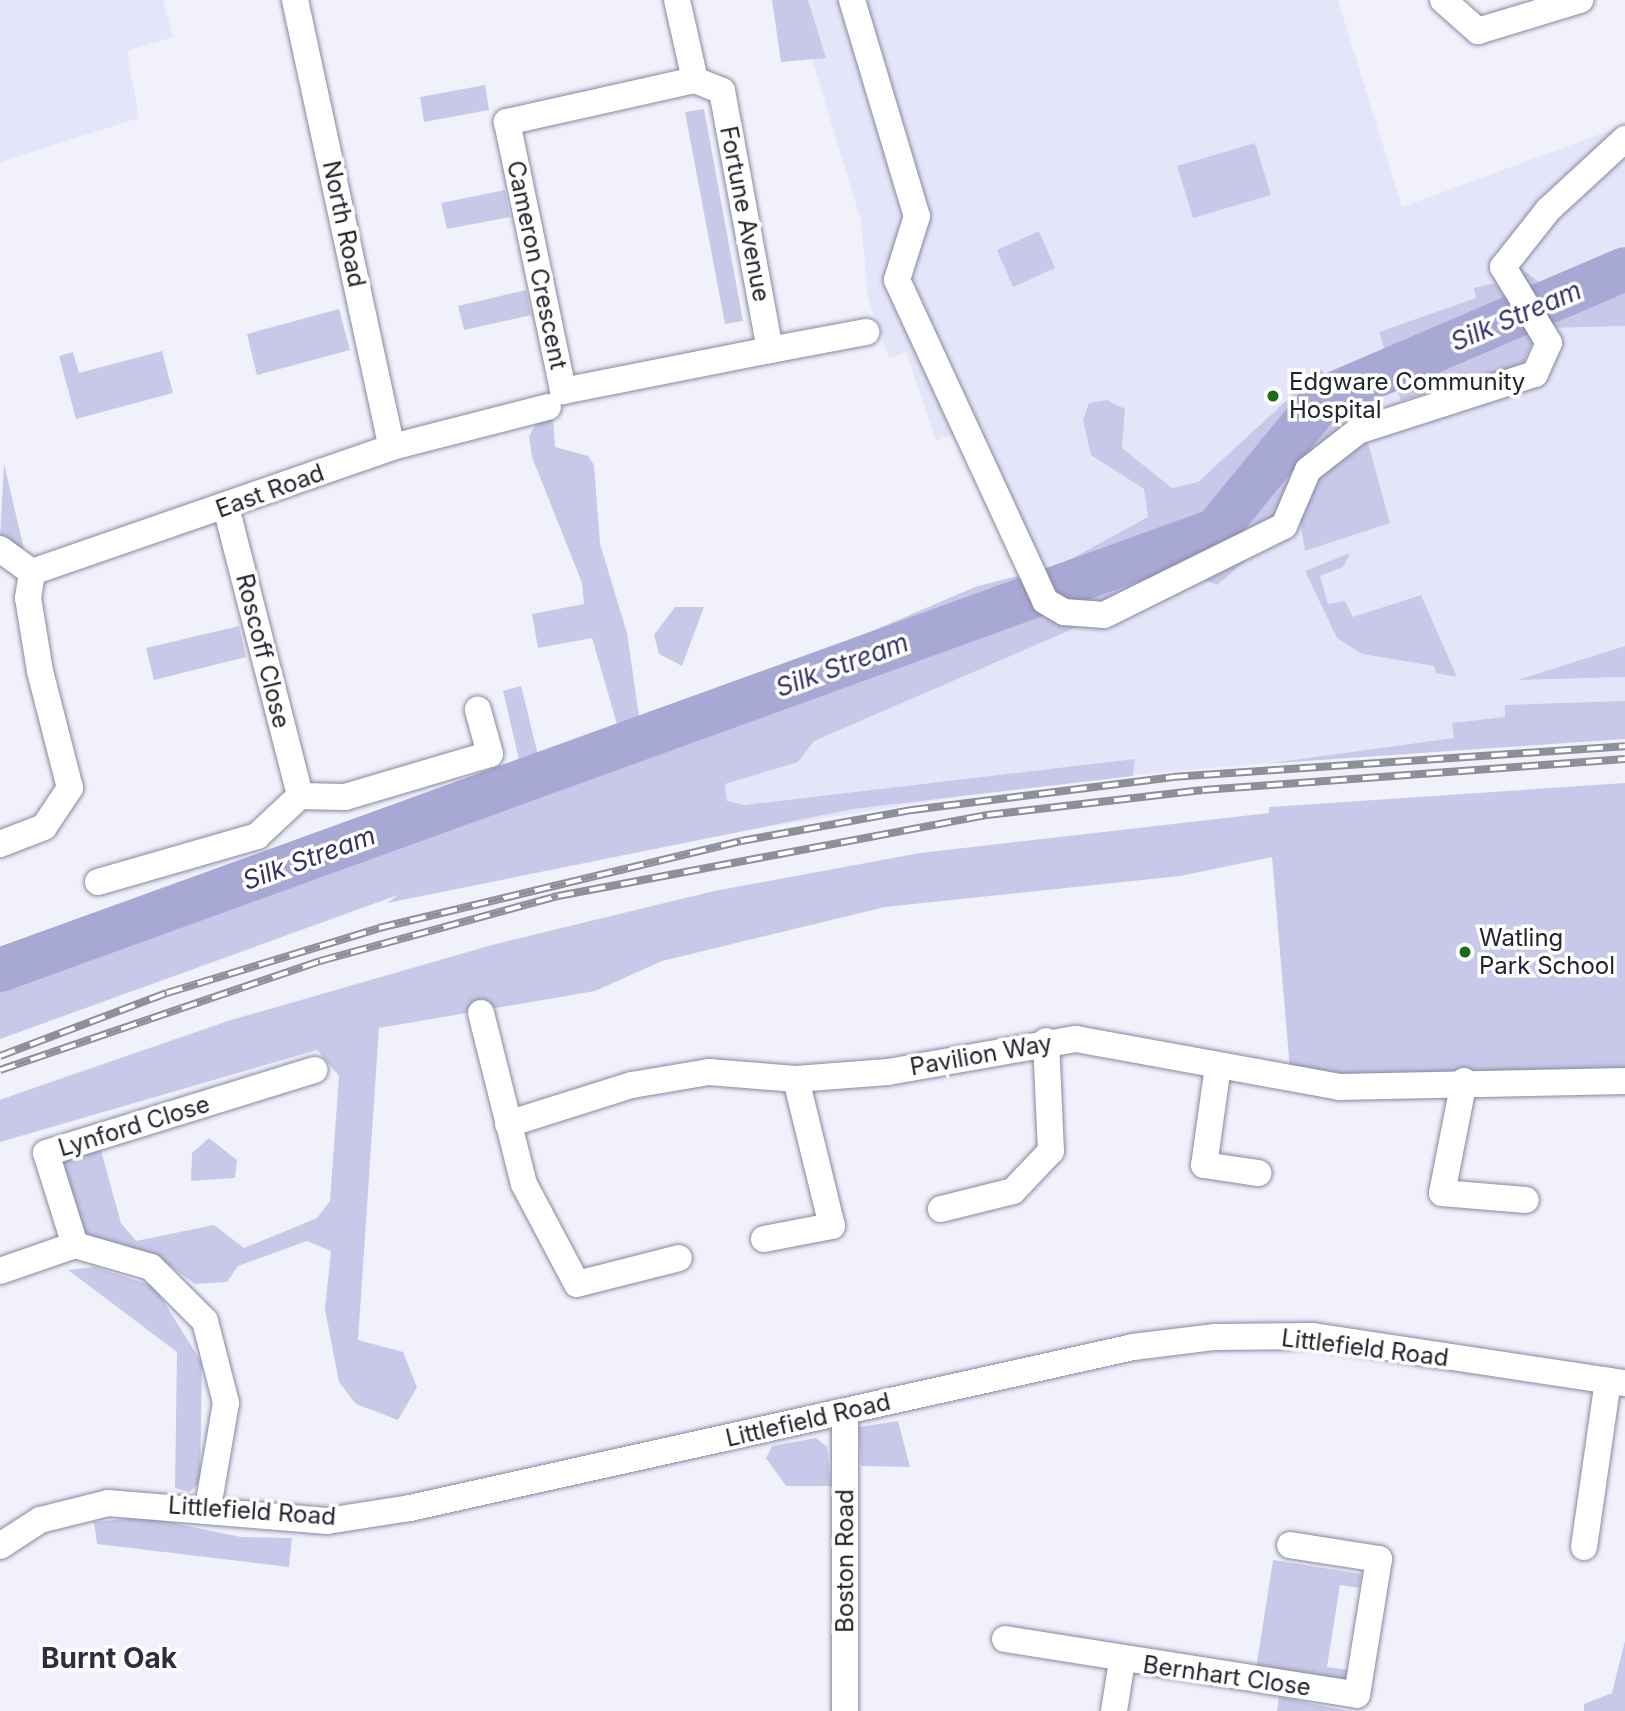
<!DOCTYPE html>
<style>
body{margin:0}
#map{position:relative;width:1625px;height:1711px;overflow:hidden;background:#f1f1fc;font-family:Inter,sans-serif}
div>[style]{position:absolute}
.built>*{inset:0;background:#e5e5fa}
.green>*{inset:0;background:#c8c9e8}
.river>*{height:44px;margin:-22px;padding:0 22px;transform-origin:22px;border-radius:22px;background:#a8a8d4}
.roads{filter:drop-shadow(0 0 2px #8788a0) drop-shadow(0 0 2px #8788a0)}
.street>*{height:26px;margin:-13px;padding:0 13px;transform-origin:13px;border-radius:13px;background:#fff}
.rail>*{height:8px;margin-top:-4px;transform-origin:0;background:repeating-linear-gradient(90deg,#fff 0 16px,#8f8f99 0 32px);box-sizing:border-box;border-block:2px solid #8f8f99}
.dots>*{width:19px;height:19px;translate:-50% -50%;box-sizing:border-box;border:4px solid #fff;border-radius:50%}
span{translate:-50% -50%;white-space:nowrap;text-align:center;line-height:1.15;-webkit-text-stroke:7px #fff;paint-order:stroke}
.street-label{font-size:24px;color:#24242d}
.poi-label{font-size:24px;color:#24242d}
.left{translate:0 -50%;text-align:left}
.water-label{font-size:26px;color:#373168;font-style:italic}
.quarter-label{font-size:28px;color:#2e2e42;font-weight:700}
</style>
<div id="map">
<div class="built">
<div style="clip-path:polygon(0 0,163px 0,173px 37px,127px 51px,139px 118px,0 162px)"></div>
<div style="clip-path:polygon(794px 0,1338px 0,1402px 207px,1625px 125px,1625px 732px,1052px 782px,665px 843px,656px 752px,1033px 583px,954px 434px,936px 441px,906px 352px,889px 358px,868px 298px,861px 221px)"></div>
</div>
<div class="green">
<div style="clip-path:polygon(772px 0,808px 0,826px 58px,781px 62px)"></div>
<div style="clip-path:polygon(485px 85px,489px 110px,424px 122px,420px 97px)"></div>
<div style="clip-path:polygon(704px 109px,743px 321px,725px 324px,685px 112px)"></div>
<div style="clip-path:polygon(1255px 143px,1271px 195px,1193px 218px,1177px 166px)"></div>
<div style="clip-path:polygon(505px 190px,510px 217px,447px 229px,441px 203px)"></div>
<div style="clip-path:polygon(1039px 231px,1055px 268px,1013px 287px,997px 250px)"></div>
<div style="clip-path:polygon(1625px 247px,1625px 326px,1547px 328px,1518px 266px,1543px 285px,1587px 262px,1597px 271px)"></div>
<div style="clip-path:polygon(1495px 283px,1534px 338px,1522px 365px,1401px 401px,1379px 332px,1476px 298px,1474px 288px)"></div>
<div style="clip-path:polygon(526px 290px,531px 315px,464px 330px,458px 306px)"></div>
<div style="clip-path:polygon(339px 309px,350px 350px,257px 375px,247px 334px)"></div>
<div style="clip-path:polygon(162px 351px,173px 393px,76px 419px,59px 356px,73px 352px,79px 373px)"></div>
<div style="clip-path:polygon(1321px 369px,1339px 390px,1343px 425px,1244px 562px,1217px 585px,1195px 576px,814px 741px,798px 762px,725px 784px,727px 801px,744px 805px,1135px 759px,1133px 776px,853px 809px,387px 903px,398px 895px,0 1039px,0 953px,621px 738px,592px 638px,538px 648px,532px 614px,584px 604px,582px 583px,532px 457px,529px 436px,537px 422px,553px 419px,555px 447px,588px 456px,594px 465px,600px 544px,627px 633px,641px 730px,975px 587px,1060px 565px,1148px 517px,1144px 489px,1091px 455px,1083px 420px,1089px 403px,1107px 400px,1125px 409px,1122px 448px,1172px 488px,1198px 482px)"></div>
<div style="clip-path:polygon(1367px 439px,1390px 523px,1305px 551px,1300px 522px,1310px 492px,1327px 465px)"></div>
<div style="clip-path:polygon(4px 464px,24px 549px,0 538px)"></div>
<div style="clip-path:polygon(1350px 553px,1343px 567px,1320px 576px,1328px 604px,1345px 601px,1353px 617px,1421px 595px,1457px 677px,1436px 673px,1434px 666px,1362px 654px,1337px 638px,1305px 571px)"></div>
<div style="clip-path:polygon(675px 607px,704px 607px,682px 666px,659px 654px,654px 635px)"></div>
<div style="clip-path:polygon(239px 626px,246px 657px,154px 680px,146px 648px)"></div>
<div style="clip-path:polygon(1625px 646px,1625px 677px,1518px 680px)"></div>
<div style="clip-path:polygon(521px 686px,540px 763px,521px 768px,503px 691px)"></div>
<div style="clip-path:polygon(1625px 701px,1625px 739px,1264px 764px,1454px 738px,1452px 723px,1505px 717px,1505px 705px)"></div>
<div style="clip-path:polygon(1625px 783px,1625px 1082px,1291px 1082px,1272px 857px,1180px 876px,885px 907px,662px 961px,595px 991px,379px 1028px,358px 1340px,403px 1352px,417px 1387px,398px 1420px,356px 1404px,339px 1382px,325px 1309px,331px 1251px,307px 1241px,238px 1266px,227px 1282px,195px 1284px,155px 1255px,85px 1239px,58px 1158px,100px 1147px,121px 1223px,136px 1241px,214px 1225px,244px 1248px,317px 1218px,330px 1201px,339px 1076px,317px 1050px,0 1142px,0 1100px,19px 1093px,231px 1020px,492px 945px,714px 891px,920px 853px,1269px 813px,1269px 807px)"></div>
<div style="clip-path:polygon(209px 1138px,237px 1160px,235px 1178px,191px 1181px,192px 1153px)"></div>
<div style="clip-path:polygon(95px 1267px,154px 1286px,202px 1363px,200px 1483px,189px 1492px,175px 1488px,177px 1352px,68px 1270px)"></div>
<div style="clip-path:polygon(898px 1421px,910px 1467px,861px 1466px,859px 1427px)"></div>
<div style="clip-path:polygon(816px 1438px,827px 1447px,831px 1486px,786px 1486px,766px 1458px,772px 1446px)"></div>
<div style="clip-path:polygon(143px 1517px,241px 1537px,292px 1538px,289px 1567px,97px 1544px,94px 1522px)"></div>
<div style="clip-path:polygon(1273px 1560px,1361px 1574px,1359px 1588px,1340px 1585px,1327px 1667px,1347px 1670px,1345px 1684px,1256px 1669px)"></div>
<div style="clip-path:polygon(1625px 1641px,1625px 1711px,1584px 1711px,1584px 1704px,1612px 1693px)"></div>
<div style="clip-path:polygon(1279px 1697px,1348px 1711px,1277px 1711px)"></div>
</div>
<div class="river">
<div style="left:0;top:970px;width:1293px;rotate:-19.89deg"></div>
<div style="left:1216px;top:530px;width:171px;rotate:-50.7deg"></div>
<div style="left:1324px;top:398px;width:327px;rotate:-23.2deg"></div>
</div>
<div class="roads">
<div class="street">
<div style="left:295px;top:0;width:457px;rotate:77.8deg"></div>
<div style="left:677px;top:0;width:82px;rotate:77.3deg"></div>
<div style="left:695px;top:80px;width:29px;rotate:22deg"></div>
<div style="left:722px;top:91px;width:263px;rotate:79.5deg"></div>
<div style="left:770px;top:350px;width:98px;rotate:-10.6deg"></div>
<div style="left:852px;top:0;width:226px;rotate:73.3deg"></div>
<div style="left:917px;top:216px;width:67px;rotate:107.4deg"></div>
<div style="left:897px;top:280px;width:353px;rotate:65.2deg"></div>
<div style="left:1045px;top:601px;width:22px;rotate:30deg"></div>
<div style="left:1064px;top:612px;width:40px;rotate:4.3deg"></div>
<div style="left:1104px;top:615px;width:201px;rotate:-26.3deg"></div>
<div style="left:1284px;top:526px;width:61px;rotate:-66.8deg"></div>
<div style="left:1308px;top:470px;width:63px;rotate:-38deg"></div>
<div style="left:1358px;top:431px;width:186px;rotate:-17.9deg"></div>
<div style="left:1535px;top:374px;width:34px;rotate:-66deg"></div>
<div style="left:1549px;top:343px;width:89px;rotate:-121.2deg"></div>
<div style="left:1503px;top:267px;width:73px;rotate:-51.7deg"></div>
<div style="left:1548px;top:210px;width:105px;rotate:-42.7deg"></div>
<div style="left:1443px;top:0;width:47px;rotate:41.5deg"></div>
<div style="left:1478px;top:31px;width:107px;rotate:-16.9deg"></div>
<div style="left:695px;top:80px;width:193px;rotate:167.4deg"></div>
<div style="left:507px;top:122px;width:275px;rotate:78.2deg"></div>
<div style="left:563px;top:391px;width:211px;rotate:-11.2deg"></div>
<div style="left:226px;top:507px;width:298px;rotate:75.6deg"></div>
<div style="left:0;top:549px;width:39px;rotate:36deg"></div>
<div style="left:32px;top:572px;width:381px;rotate:-19.1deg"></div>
<div style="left:392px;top:447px;width:161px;rotate:-14.4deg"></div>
<div style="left:0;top:844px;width:47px;rotate:-21.1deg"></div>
<div style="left:44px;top:827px;width:47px;rotate:-56.3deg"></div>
<div style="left:70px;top:788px;width:121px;rotate:-104.4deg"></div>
<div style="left:40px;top:671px;width:74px;rotate:-99.3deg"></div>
<div style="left:28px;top:598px;width:26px;rotate:-81deg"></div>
<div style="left:98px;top:882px;width:166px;rotate:-16.1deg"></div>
<div style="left:257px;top:836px;width:59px;rotate:-42.9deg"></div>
<div style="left:300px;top:796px;width:45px;rotate:1.3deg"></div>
<div style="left:345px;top:797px;width:151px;rotate:-16.5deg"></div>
<div style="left:490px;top:754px;width:46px;rotate:-105.3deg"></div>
<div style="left:481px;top:1013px;width:176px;rotate:75.9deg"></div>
<div style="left:524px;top:1184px;width:113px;rotate:62.1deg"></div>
<div style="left:577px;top:1284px;width:105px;rotate:-14.3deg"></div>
<div style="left:1218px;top:1066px;width:100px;rotate:98deg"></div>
<div style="left:1204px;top:1165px;width:55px;rotate:8.4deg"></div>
<div style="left:1464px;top:1081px;width:114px;rotate:101.1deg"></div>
<div style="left:1442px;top:1193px;width:84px;rotate:4.8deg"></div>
<div style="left:508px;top:1124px;width:130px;rotate:-17.5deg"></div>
<div style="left:632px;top:1085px;width:78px;rotate:-9.6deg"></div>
<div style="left:709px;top:1072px;width:87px;rotate:4.6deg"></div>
<div style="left:796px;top:1079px;width:92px;rotate:-4.4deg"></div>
<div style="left:888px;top:1072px;width:191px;rotate:-10deg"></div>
<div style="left:1076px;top:1039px;width:267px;rotate:10.3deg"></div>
<div style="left:1339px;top:1087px;width:286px;rotate:-1.2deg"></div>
<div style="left:941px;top:1209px;width:74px;rotate:-14deg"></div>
<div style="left:1013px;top:1191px;width:55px;rotate:-46.5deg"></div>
<div style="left:1051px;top:1151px;width:110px;rotate:-92.6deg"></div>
<div style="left:764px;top:1239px;width:69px;rotate:-10.8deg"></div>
<div style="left:832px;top:1226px;width:151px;rotate:-103.8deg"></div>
<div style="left:75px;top:1245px;width:96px;rotate:-107.5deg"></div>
<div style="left:46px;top:1153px;width:281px;rotate:-17.2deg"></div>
<div style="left:0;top:1271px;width:79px;rotate:-19.1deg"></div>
<div style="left:75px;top:1245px;width:79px;rotate:16.1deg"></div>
<div style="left:151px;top:1267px;width:76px;rotate:45deg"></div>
<div style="left:205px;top:1321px;width:85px;rotate:75.6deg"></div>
<div style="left:226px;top:1403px;width:106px;rotate:99.8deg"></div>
<div style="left:0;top:1546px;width:48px;rotate:-33deg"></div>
<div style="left:40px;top:1520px;width:70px;rotate:-14deg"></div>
<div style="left:108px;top:1503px;width:220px;rotate:4.7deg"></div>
<div style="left:327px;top:1521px;width:84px;rotate:-8.9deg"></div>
<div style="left:410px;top:1508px;width:741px;rotate:-12.55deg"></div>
<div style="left:1133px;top:1347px;width:83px;rotate:-7deg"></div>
<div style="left:1215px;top:1337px;width:98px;rotate:-0.6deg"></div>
<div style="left:1313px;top:1336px;width:316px;rotate:8.6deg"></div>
<div style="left:1584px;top:1547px;width:168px;rotate:-81.8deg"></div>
<div style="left:1005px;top:1639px;width:356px;rotate:9deg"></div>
<div style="left:1357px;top:1695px;width:138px;rotate:-80.8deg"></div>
<div style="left:1379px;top:1559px;width:90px;rotate:-171.1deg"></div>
<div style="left:845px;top:1711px;width:299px;rotate:-90deg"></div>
<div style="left:1114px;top:1711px;width:51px;rotate:-80.9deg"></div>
</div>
</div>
<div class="rail">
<div style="left:0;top:1056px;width:178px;rotate:-20.7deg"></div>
<div style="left:167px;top:993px;width:222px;rotate:-17deg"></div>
<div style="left:379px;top:928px;width:372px;rotate:-13.5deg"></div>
<div style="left:741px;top:841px;width:174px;rotate:-10.3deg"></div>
<div style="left:912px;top:810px;width:262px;rotate:-7.2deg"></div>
<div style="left:1172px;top:777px;width:454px;rotate:-3.9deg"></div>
<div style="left:0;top:1070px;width:338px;rotate:-18.8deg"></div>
<div style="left:320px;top:961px;width:247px;rotate:-15.3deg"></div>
<div style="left:558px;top:896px;width:437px;rotate:-10.7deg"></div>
<div style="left:987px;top:815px;width:217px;rotate:-6.6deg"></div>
<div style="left:1203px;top:790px;width:423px;rotate:-4.2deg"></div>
</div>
<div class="dots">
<div style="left:1273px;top:396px;background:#196d15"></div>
<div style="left:1465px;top:952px;background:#196d15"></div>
</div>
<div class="street-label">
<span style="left:745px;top:214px;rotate:79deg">Fortune Avenue</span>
<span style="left:344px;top:224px;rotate:78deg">North Road</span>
<span style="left:537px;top:265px;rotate:78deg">Cameron Crescent</span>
<span style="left:270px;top:491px;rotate:-20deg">East Road</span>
<span style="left:263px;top:651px;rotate:76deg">Roscoff Close</span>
<span style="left:981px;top:1055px;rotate:-10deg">Pavilion Way</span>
<span style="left:134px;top:1126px;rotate:-17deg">Lynford Close</span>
<span style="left:1365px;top:1348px;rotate:7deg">Littlefield Road</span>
<span style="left:808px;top:1420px;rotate:-13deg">Littlefield Road</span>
<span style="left:252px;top:1511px;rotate:4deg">Littlefield Road</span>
<span style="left:845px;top:1561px;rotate:-90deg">Boston Road</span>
<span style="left:1227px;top:1676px;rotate:8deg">Bernhart Close</span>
</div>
<div class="poi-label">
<span class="left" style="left:1289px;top:396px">Edgware Community<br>Hospital</span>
<span class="left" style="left:1479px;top:952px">Watling<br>Park School</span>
</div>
<div class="water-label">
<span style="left:1516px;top:316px;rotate:-23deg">Silk Stream</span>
<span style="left:842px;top:665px;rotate:-20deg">Silk Stream</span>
<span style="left:309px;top:858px;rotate:-20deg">Silk Stream</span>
</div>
<div class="quarter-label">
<span style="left:109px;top:1658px">Burnt Oak</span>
</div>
</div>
